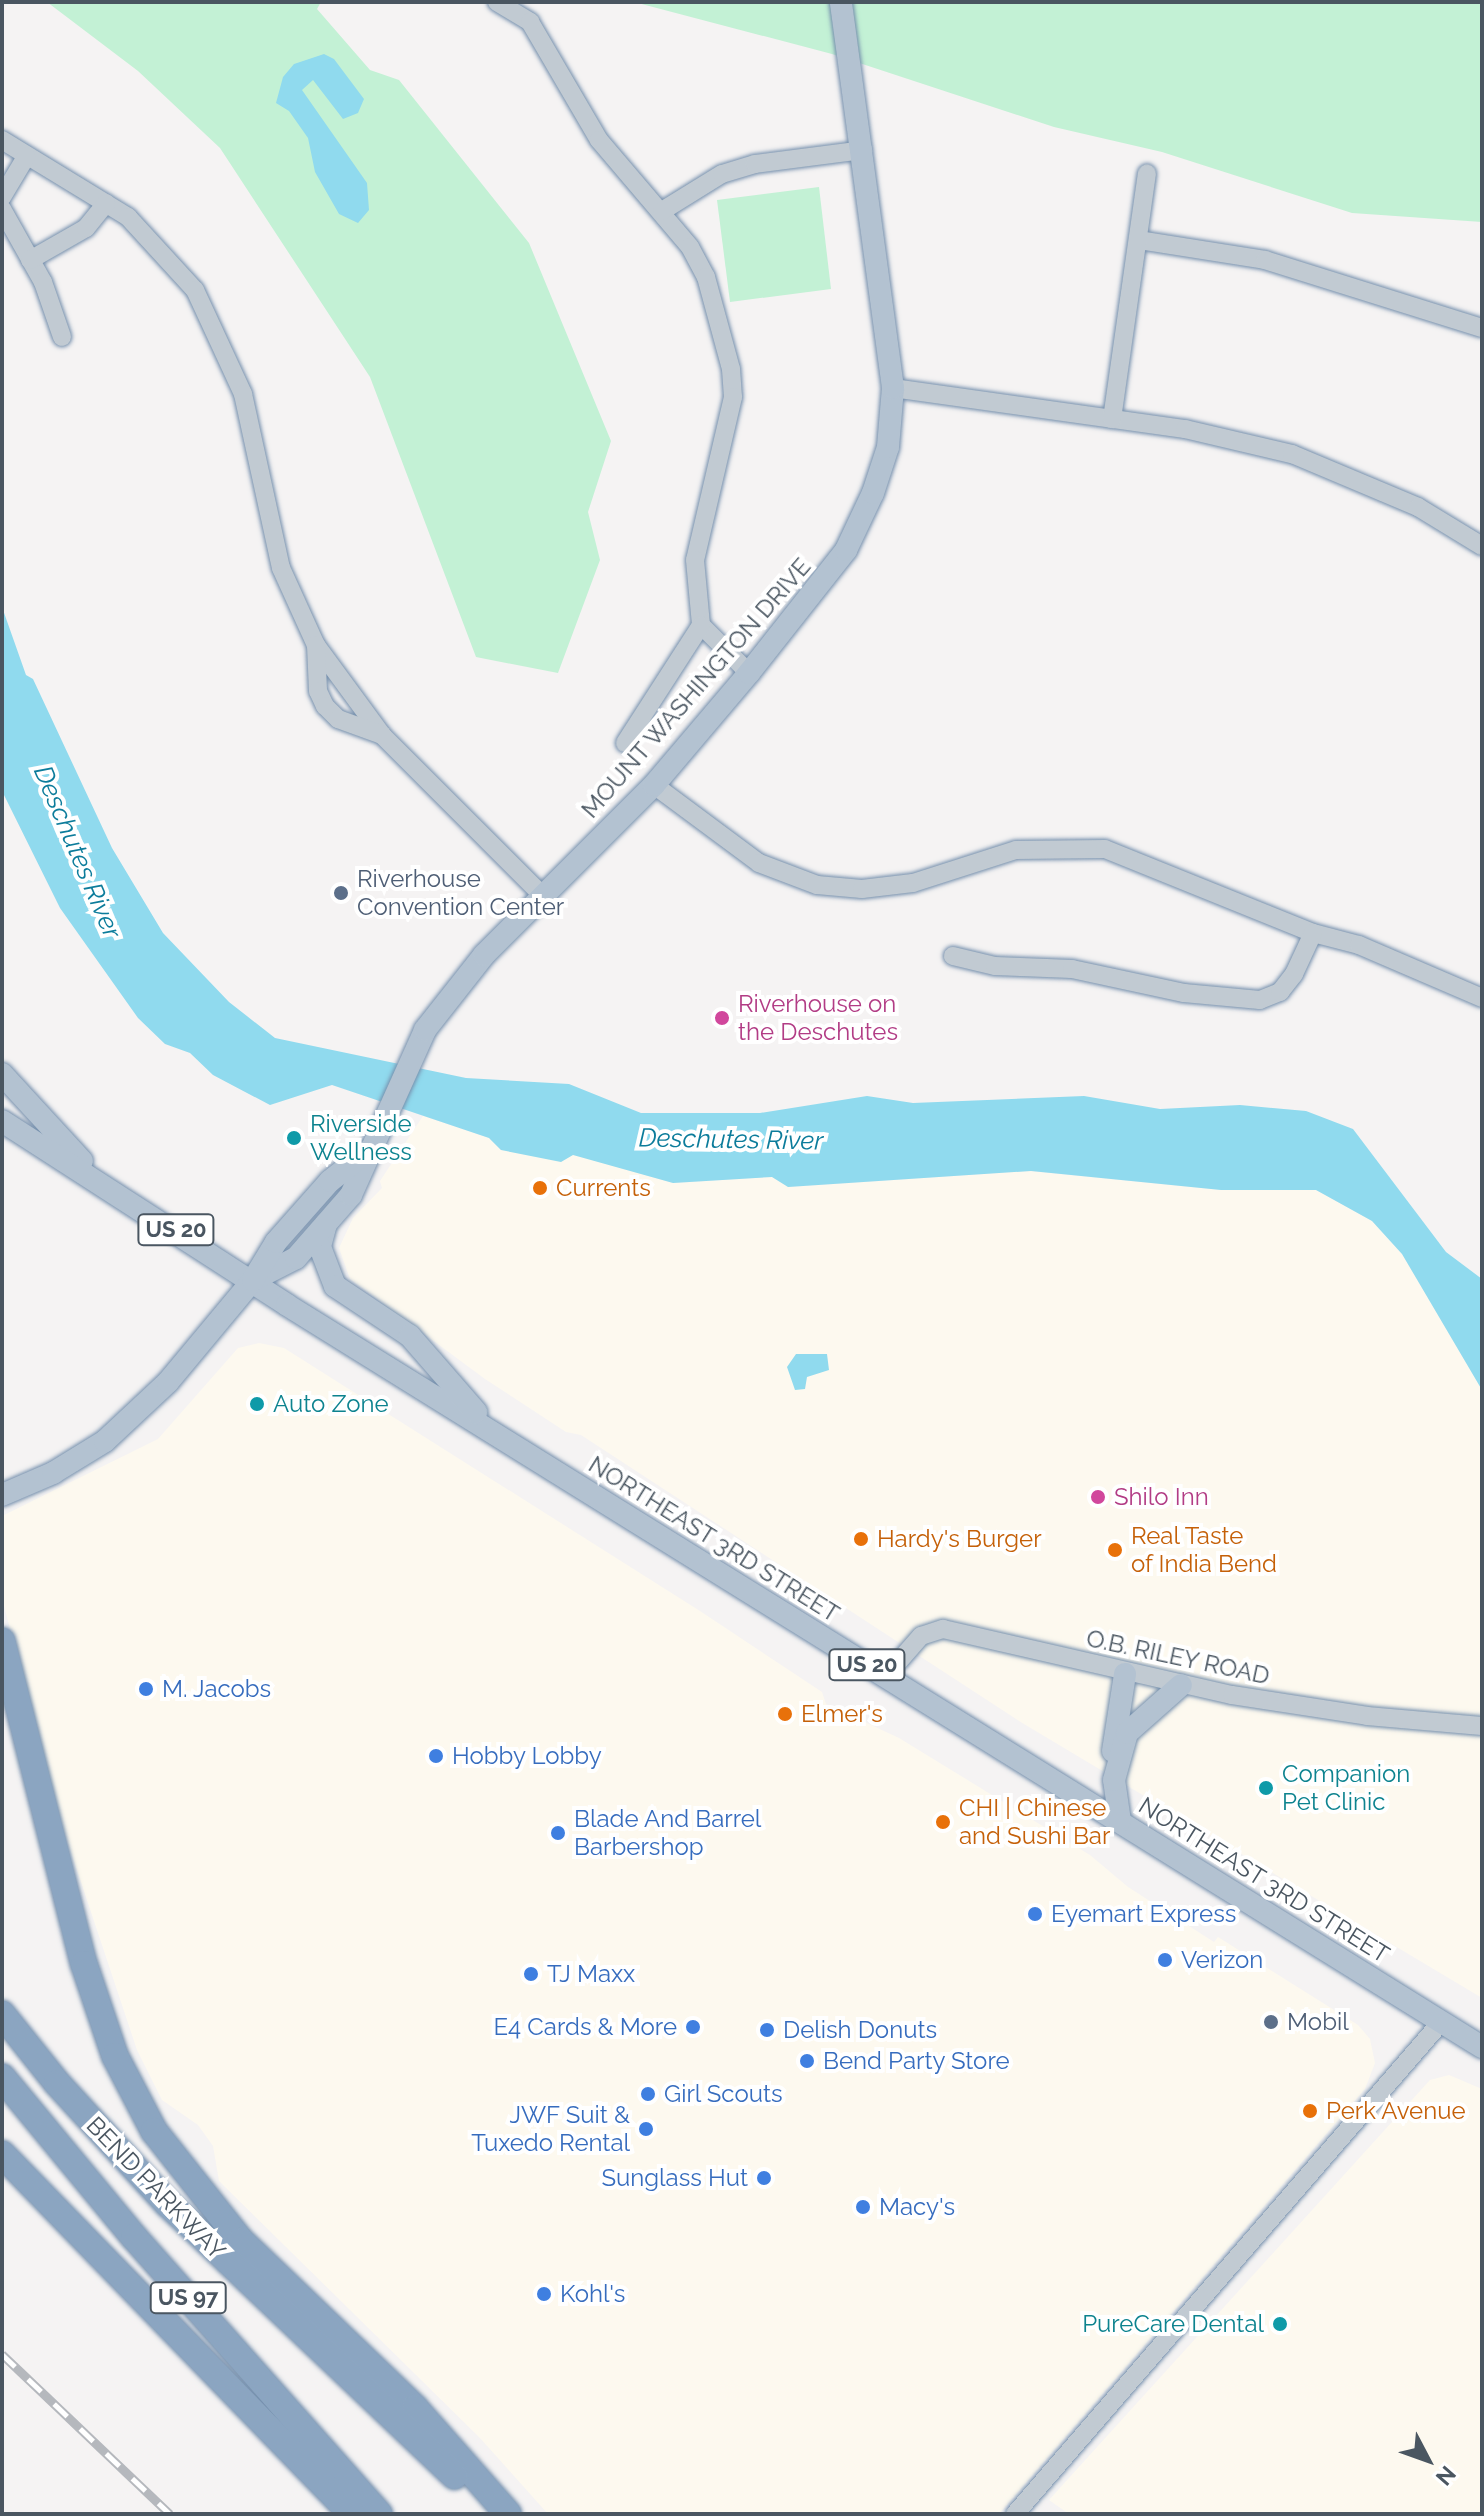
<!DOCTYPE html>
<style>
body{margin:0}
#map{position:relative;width:1484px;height:2516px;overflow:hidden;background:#f5f3f3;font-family:Raleway,sans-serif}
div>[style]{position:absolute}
.commercial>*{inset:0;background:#fdf9ef}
.green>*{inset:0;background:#c3f1d5}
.water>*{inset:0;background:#90daee}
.roads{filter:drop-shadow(0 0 2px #7690ad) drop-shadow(0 0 2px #7690ad)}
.minor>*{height:18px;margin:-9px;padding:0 9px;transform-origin:9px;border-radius:9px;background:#c1cad2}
.major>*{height:22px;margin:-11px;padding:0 11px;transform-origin:11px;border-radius:11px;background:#b3c2d1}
.highway>*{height:26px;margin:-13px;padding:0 13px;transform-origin:13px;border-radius:13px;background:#8ba5c1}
.rail>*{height:9px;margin-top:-4.5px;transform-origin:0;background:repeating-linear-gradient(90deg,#fff 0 18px,#b5b8bd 0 36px);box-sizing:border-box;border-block:2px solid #b5b8bd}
.dots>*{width:22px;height:22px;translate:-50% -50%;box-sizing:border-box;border:4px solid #fff;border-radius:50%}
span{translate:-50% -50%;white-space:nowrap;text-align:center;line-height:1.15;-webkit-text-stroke:8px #fff;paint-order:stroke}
.shield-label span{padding:2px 6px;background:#fff;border:2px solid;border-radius:6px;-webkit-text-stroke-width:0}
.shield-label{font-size:22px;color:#4a5661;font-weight:700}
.street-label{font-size:24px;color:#4a5661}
.service-label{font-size:24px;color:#4e5e75}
.left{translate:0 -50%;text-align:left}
.hotel-label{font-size:24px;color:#b23c85}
.culture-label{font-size:24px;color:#0d838f}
.right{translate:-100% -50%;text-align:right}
.food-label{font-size:24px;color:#c56008}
.shop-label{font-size:24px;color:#366cbe}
.water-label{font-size:26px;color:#0c7c9b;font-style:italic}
.frame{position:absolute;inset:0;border:4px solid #4a5661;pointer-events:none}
.north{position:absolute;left:1388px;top:2420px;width:80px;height:80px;-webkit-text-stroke:6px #fff;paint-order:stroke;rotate:131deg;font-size:22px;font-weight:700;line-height:32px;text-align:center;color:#4a5661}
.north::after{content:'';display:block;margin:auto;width:28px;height:36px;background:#4a5661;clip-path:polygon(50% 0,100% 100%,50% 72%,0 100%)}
</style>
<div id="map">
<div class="commercial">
<div style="clip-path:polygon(423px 1116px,489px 1138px,501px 1150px,572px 1154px,673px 1183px,772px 1177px,789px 1187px,1029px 1171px,1221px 1190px,1316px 1190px,1372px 1221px,1402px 1254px,1482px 1390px,1482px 1998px,1019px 1721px,581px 1435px,566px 1432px,485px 1379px,350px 1279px,339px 1248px,353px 1218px,382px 1188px,380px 1181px)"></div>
<div style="clip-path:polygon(259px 1343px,284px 1348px,700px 1611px,822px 1692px,826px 1704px,899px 1738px,1090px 1855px,1128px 1887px,1214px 1942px,1218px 1937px,1358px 2025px,1370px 2039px,1375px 2063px,1365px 2089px,999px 2514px,548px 2514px,480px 2438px,219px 2181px,213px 2146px,198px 2125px,162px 2100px,137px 2050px,59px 1816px,2px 1598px,2px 1516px,158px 1439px,238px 1348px)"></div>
<div style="clip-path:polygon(1449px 2075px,1482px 2089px,1482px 2514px,1069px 2514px,1049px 2500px,1430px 2080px)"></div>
</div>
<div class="green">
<div style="clip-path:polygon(47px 2px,321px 2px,317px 9px,370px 70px,399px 80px,529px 243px,611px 441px,588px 512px,600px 560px,558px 673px,476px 657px,370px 377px,220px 148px,138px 71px)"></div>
<div style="clip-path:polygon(634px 2px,1482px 2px,1482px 222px,1352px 213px,1162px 152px,1054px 127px,832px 54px)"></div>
<div style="clip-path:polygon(819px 187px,831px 289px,730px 302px,717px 200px)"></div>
</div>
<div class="water">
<div style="clip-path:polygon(324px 54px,334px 59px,364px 99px,358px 113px,343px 119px,313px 80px,302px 90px,367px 183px,369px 210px,358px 223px,339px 214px,315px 172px,308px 138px,289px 111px,276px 103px,283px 77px,294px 64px)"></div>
<div style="clip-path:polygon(2px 607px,26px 675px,33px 679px,112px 848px,163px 933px,229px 1002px,275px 1038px,466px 1078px,569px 1084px,641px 1113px,760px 1113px,867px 1096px,913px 1103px,1084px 1096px,1160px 1109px,1240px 1105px,1306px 1111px,1353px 1129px,1446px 1252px,1482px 1279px,1482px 1390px,1402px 1254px,1372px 1221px,1316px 1190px,1221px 1190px,1031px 1171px,788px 1187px,772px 1177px,673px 1183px,573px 1155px,561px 1162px,501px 1150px,489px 1138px,332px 1085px,270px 1105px,213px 1075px,190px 1053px,165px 1044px,138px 1018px,60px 908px,2px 791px)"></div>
<div style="clip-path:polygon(796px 1354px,827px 1354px,829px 1370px,807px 1377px,805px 1389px,795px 1390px,787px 1367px)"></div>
</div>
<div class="roads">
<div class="minor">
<div style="left:497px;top:2px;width:39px;rotate:31deg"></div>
<div style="left:530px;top:22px;width:137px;rotate:59.7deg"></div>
<div style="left:599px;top:140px;width:140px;rotate:49.6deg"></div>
<div style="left:690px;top:247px;width:34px;rotate:62deg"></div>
<div style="left:706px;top:277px;width:95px;rotate:74.8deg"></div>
<div style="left:731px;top:369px;width:28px;rotate:86deg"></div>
<div style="left:733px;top:397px;width:167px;rotate:103.1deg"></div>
<div style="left:695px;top:560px;width:65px;rotate:84.7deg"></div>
<div style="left:701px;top:625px;width:68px;rotate:45deg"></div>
<div style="left:2px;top:140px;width:148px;rotate:31.4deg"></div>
<div style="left:128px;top:217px;width:99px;rotate:47.5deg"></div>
<div style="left:195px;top:290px;width:115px;rotate:65.2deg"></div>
<div style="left:243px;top:394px;width:178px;rotate:77.7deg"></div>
<div style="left:281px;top:568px;width:85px;rotate:65.6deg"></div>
<div style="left:316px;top:645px;width:112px;rotate:53.7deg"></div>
<div style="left:382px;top:735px;width:231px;rotate:45deg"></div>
<div style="left:2px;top:197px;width:47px;rotate:-59deg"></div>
<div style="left:2px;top:209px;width:84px;rotate:60.7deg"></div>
<div style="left:43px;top:282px;width:58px;rotate:70.9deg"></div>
<div style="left:662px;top:211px;width:70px;rotate:-31.7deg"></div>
<div style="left:722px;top:174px;width:34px;rotate:-17deg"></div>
<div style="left:755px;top:164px;width:109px;rotate:-7.4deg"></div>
<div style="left:1139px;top:240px;width:128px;rotate:9deg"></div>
<div style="left:1265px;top:260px;width:227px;rotate:17.4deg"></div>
<div style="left:30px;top:260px;width:64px;rotate:-29.7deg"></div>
<div style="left:86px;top:228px;width:32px;rotate:-51deg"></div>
<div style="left:893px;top:388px;width:295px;rotate:8deg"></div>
<div style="left:1185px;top:429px;width:110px;rotate:13.2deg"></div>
<div style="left:1292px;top:454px;width:137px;rotate:22.8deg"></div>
<div style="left:1418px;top:507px;width:75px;rotate:31.4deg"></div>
<div style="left:1112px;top:419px;width:248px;rotate:-81.9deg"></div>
<div style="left:316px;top:645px;width:46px;rotate:87.5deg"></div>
<div style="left:318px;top:691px;width:17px;rotate:65deg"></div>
<div style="left:325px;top:706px;width:18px;rotate:45deg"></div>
<div style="left:338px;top:719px;width:47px;rotate:20deg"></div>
<div style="left:625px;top:743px;width:140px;rotate:-57.2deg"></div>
<div style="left:654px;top:785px;width:131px;rotate:36.6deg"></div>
<div style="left:759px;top:863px;width:62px;rotate:20.8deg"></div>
<div style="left:817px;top:885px;width:45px;rotate:5.1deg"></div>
<div style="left:862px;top:889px;width:51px;rotate:-6.7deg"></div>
<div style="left:913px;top:883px;width:108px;rotate:-17.8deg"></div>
<div style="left:1016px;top:850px;width:89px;rotate:-0.6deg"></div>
<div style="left:1105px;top:849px;width:224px;rotate:22deg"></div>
<div style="left:1313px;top:933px;width:48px;rotate:14.6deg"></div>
<div style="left:1359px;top:945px;width:134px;rotate:23.3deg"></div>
<div style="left:953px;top:956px;width:43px;rotate:13.4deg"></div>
<div style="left:995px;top:966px;width:77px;rotate:2.2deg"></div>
<div style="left:1072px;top:969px;width:115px;rotate:12.1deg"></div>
<div style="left:1184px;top:993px;width:76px;rotate:5.3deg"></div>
<div style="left:1260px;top:1000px;width:22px;rotate:-22deg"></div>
<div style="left:1280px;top:992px;width:23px;rotate:-52deg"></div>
<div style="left:1294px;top:974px;width:45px;rotate:-65.1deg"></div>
<div style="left:885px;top:1677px;width:55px;rotate:-48.7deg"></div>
<div style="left:921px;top:1636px;width:23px;rotate:-18deg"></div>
<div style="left:943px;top:1629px;width:296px;rotate:12.9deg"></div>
<div style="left:1232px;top:1695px;width:137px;rotate:8.8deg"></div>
<div style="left:1367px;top:1716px;width:115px;rotate:5deg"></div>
<div style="left:1015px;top:2514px;width:652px;rotate:-49.1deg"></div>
</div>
<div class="major">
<div style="left:2px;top:1074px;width:118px;rotate:47.4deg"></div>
<div style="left:2px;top:1121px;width:339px;rotate:32.8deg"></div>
<div style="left:287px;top:1305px;width:1407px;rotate:31.84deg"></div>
<div style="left:326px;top:1224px;width:24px;rotate:105deg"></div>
<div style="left:320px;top:1247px;width:42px;rotate:69deg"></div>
<div style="left:335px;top:1286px;width:90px;rotate:33.7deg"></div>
<div style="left:410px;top:1336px;width:101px;rotate:49deg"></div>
<div style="left:253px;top:1280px;width:48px;rotate:-27.1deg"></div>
<div style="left:296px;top:1258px;width:84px;rotate:-48.9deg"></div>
<div style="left:351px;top:1195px;width:181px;rotate:-65.8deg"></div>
<div style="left:425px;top:1030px;width:95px;rotate:-51.8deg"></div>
<div style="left:484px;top:955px;width:240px;rotate:-45deg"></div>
<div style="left:654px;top:785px;width:147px;rotate:-49.7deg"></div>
<div style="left:749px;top:673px;width:157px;rotate:-51.7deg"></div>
<div style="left:846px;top:550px;width:63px;rotate:-64.7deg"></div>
<div style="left:873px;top:493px;width:48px;rotate:-71.9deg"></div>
<div style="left:888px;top:447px;width:59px;rotate:-85.2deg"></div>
<div style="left:893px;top:388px;width:389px;rotate:-97.7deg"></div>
<div style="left:2px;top:1495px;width:56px;rotate:-23.3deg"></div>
<div style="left:53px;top:1473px;width:61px;rotate:-31.6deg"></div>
<div style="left:105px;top:1441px;width:86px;rotate:-43.1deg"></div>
<div style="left:168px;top:1382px;width:133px;rotate:-50.2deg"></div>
<div style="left:253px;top:1280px;width:44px;rotate:-58.8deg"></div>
<div style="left:276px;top:1242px;width:81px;rotate:-48.5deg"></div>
<div style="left:330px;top:1181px;width:48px;rotate:-38.3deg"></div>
<div style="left:1113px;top:1751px;width:78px;rotate:-81.1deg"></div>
<div style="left:1120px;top:1821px;width:41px;rotate:-98.3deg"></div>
<div style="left:1114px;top:1780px;width:49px;rotate:-74.5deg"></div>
<div style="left:1127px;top:1733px;width:72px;rotate:-41.6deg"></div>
</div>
<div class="highway">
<div style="left:2px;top:1641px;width:333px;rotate:75.8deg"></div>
<div style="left:84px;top:1964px;width:97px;rotate:71.4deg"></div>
<div style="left:115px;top:2056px;width:85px;rotate:62.5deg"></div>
<div style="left:154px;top:2131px;width:140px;rotate:51.7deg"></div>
<div style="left:241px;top:2241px;width:241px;rotate:43.8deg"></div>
<div style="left:415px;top:2408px;width:141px;rotate:48.7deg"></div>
<div style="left:2px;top:2014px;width:88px;rotate:51.4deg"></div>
<div style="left:57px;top:2083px;width:164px;rotate:47.5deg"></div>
<div style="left:168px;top:2204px;width:395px;rotate:43.5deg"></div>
<div style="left:2px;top:2077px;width:207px;rotate:50.5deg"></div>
<div style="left:134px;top:2237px;width:370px;rotate:48.5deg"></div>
<div style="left:2px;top:2154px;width:502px;rotate:45.81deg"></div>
</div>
</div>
<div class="rail">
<div style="left:2px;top:2354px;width:232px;rotate:43.6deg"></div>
</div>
<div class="dots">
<div style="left:341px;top:893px;background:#5c6f8a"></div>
<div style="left:722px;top:1018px;background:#d1479c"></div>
<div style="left:294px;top:1138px;background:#0f9aa8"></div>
<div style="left:540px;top:1188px;background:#e8710a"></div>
<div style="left:257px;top:1404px;background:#0f9aa8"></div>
<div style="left:1098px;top:1497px;background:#d1479c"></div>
<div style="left:861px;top:1539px;background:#e8710a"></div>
<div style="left:1115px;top:1550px;background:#e8710a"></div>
<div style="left:146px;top:1689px;background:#3f7fe0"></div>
<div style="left:785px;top:1714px;background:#e8710a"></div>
<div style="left:436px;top:1756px;background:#3f7fe0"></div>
<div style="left:1266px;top:1788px;background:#0f9aa8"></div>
<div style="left:943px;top:1822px;background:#e8710a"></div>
<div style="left:558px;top:1833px;background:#3f7fe0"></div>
<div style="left:1035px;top:1914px;background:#3f7fe0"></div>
<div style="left:1165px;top:1960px;background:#3f7fe0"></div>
<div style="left:531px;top:1974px;background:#3f7fe0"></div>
<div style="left:1271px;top:2022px;background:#5c6f8a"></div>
<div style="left:693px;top:2027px;background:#3f7fe0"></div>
<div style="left:767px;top:2030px;background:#3f7fe0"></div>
<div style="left:807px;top:2061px;background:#3f7fe0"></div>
<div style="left:648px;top:2094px;background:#3f7fe0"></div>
<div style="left:1310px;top:2111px;background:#e8710a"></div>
<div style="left:646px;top:2129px;background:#3f7fe0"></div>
<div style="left:764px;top:2178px;background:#3f7fe0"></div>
<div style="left:863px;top:2207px;background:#3f7fe0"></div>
<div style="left:544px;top:2294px;background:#3f7fe0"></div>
<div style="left:1280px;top:2324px;background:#0f9aa8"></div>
</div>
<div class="shield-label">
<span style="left:176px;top:1230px">US 20</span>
<span style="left:867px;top:1665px">US 20</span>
<span style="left:188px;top:2298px">US 97</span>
</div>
<div class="street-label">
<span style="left:696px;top:688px;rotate:-49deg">MOUNT WASHINGTON DRIVE</span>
<span style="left:714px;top:1539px;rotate:32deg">NORTHEAST 3RD STREET</span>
<span style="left:1178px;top:1657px;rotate:12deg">O.B. RILEY ROAD</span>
<span style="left:1264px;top:1880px;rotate:32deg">NORTHEAST 3RD STREET</span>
<span style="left:156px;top:2188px;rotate:46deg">BEND PARKWAY</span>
</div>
<div class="service-label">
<span class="left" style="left:357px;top:893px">Riverhouse<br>Convention Center</span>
<span class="left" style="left:1287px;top:2022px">Mobil</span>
</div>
<div class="hotel-label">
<span class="left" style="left:738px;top:1018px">Riverhouse on<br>the Deschutes</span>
<span class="left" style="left:1114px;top:1497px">Shilo Inn</span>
</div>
<div class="culture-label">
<span class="left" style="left:310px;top:1138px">Riverside<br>Wellness</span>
<span class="left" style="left:273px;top:1404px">Auto Zone</span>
<span class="left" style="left:1282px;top:1788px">Companion<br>Pet Clinic</span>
<span class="right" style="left:1264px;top:2324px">PureCare Dental</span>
</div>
<div class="food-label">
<span class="left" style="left:556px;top:1188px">Currents</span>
<span class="left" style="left:1131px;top:1550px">Real Taste<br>of India Bend</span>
<span class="left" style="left:877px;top:1539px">Hardy's Burger</span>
<span class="left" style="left:801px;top:1714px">Elmer's</span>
<span class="left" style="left:959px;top:1822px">CHI | Chinese<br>and Sushi Bar</span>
<span class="left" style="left:1326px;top:2111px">Perk Avenue</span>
</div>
<div class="shop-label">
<span class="left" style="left:162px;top:1689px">M. Jacobs</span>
<span class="left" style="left:452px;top:1756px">Hobby Lobby</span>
<span class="left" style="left:574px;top:1833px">Blade And Barrel<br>Barbershop</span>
<span class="left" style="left:1051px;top:1914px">Eyemart Express</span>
<span class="left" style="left:1181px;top:1960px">Verizon</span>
<span class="left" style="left:547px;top:1974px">TJ Maxx</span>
<span class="right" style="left:677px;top:2027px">E4 Cards &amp; More</span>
<span class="left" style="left:783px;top:2030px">Delish Donuts</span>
<span class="left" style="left:823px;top:2061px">Bend Party Store</span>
<span class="left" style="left:664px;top:2094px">Girl Scouts</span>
<span class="right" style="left:630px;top:2129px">JWF Suit &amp;<br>Tuxedo Rental</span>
<span class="right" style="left:748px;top:2178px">Sunglass Hut</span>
<span class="left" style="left:879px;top:2207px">Macy's</span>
<span class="left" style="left:560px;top:2294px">Kohl's</span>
</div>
<div class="water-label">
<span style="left:77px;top:852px;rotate:67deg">Deschutes River</span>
<span style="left:731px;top:1140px;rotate:1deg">Deschutes River</span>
</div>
<div class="frame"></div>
<div class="north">N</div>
</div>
